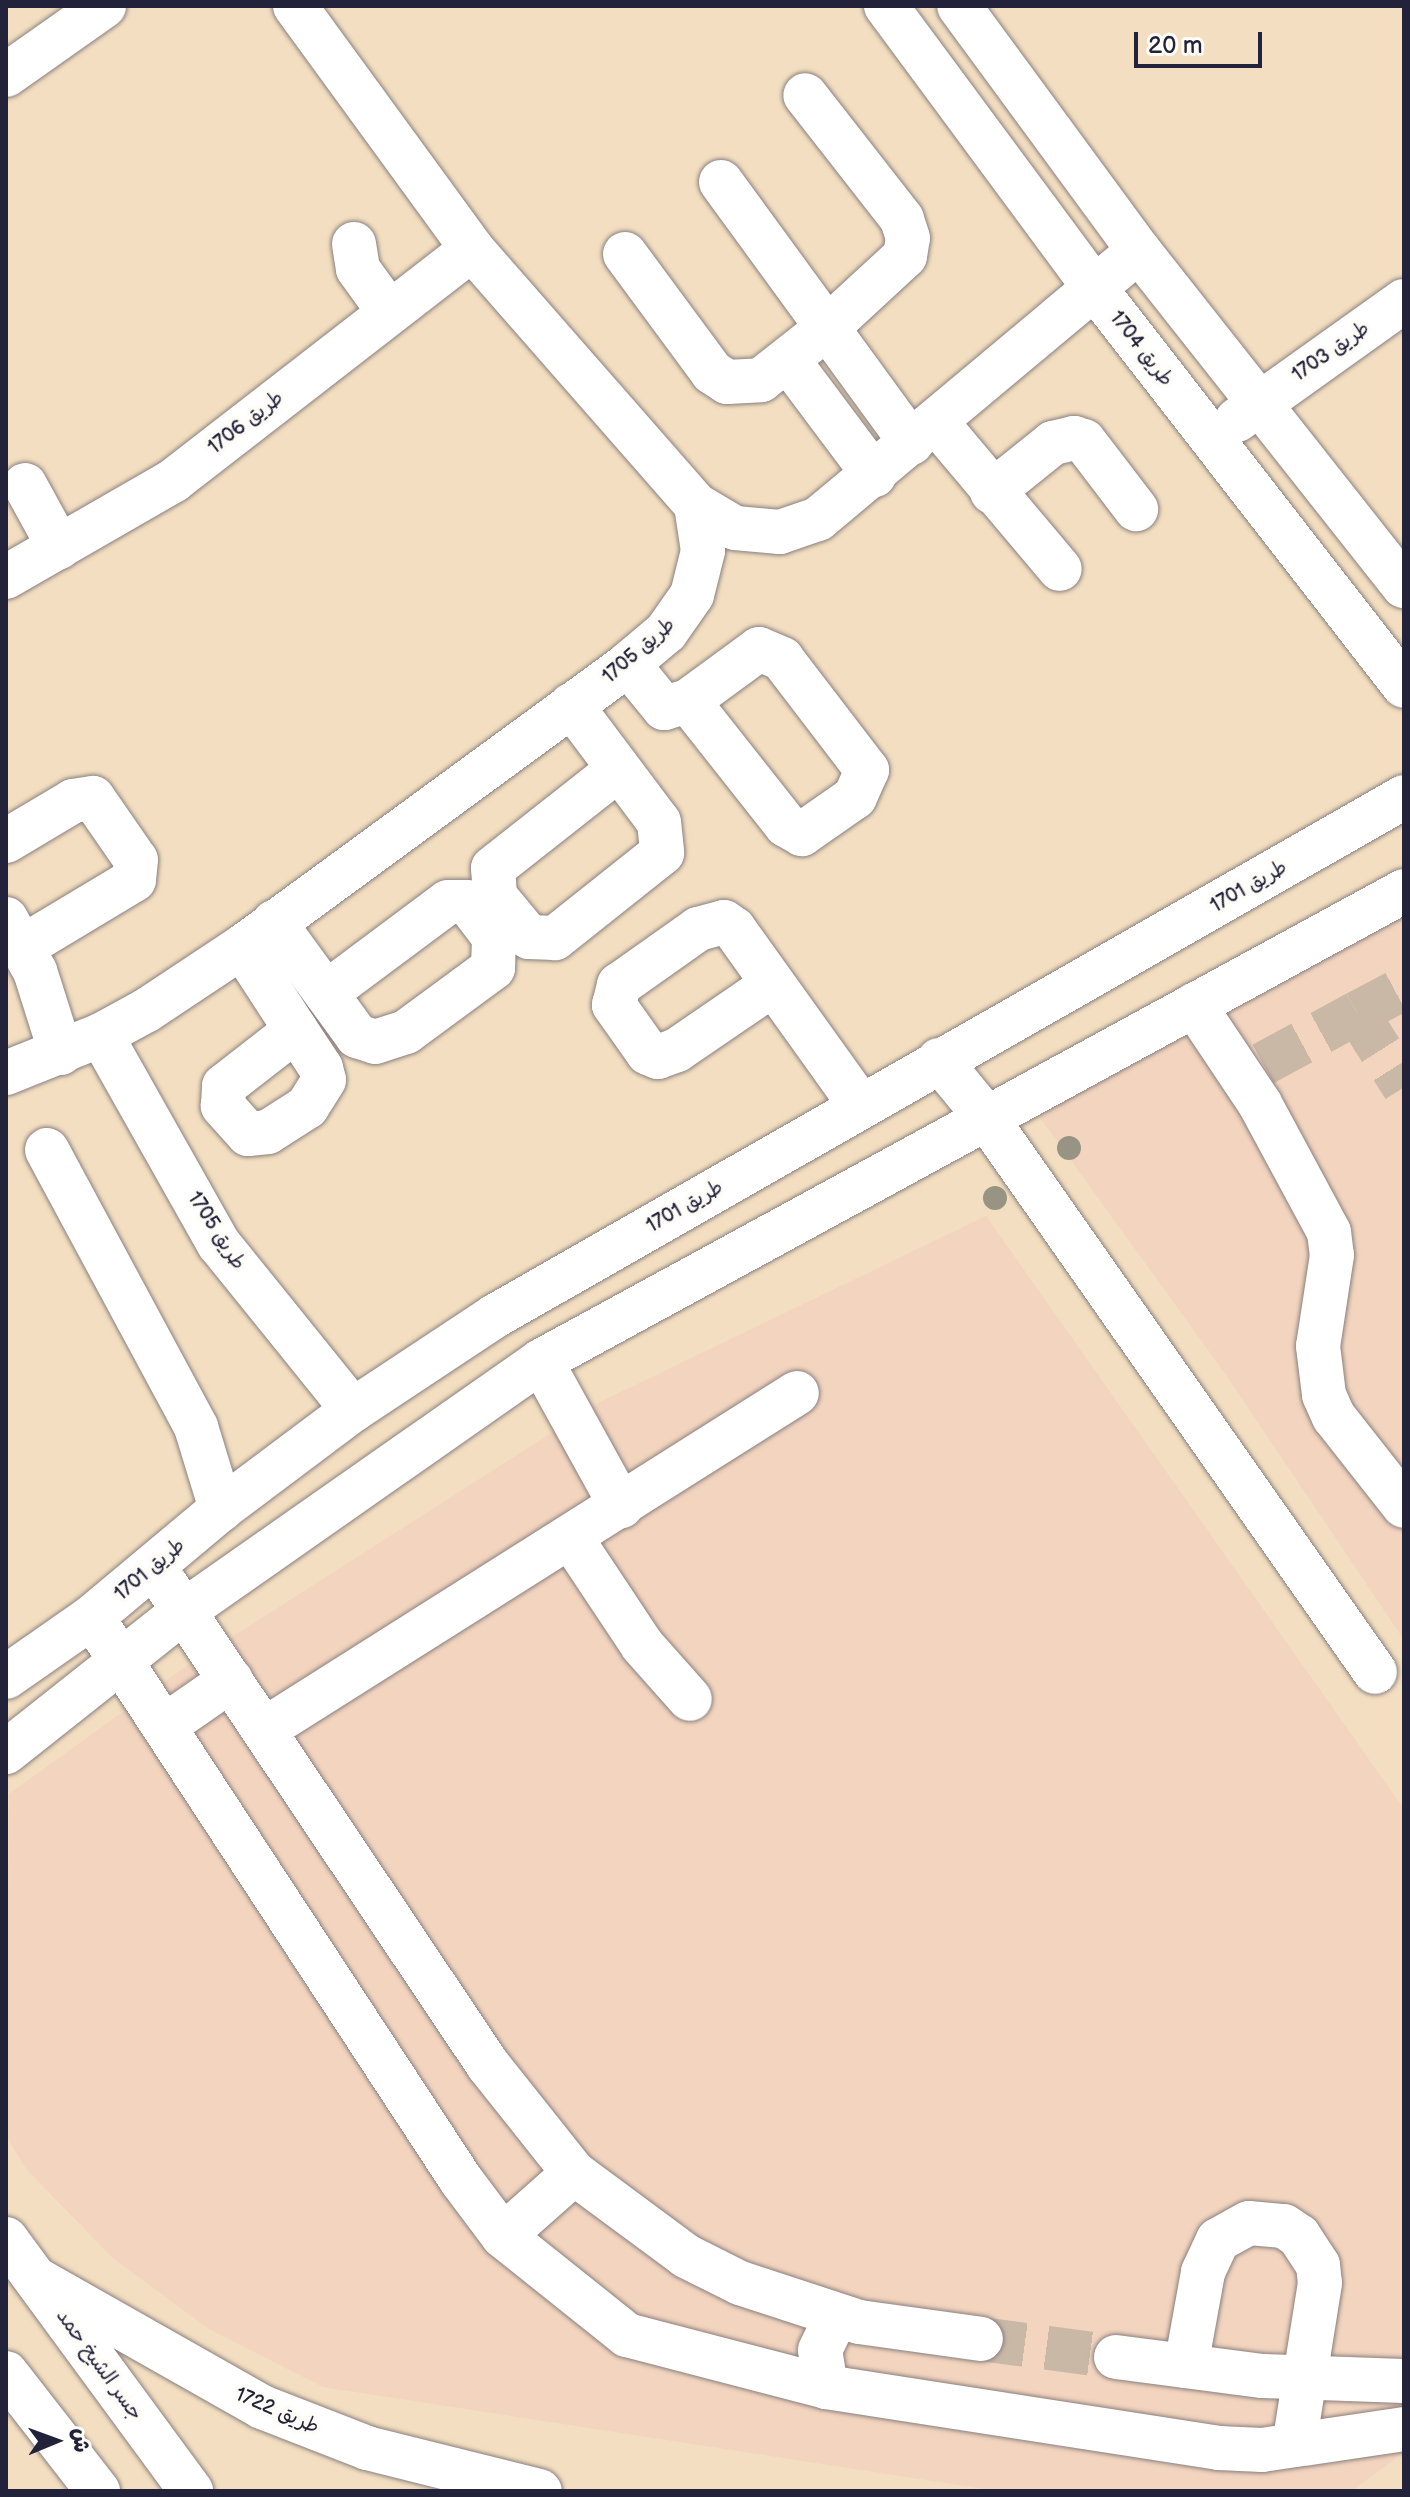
<!DOCTYPE html>
<meta charset="utf-8">
<style>
body{margin:0}
#map{position:relative;width:1410px;height:2497px;overflow:hidden;background:#f3dec1;font-family:"Balsamiq Sans","Playpen Sans Arabic",sans-serif}
div>[style]{position:absolute}
.built>*{inset:0;background:#f3d4bf}
.minor-tunnel>*{height:44px;margin-top:-22px;transform-origin:0;background:repeating-linear-gradient(90deg,#c9b8a6 0 44px,transparent 0 66px)}
.roads{filter:drop-shadow(0 0 2px #8a807e) drop-shadow(0 0 2px #8a807e)}
.minor>*{height:44px;margin:-22px;padding:0 22px;transform-origin:22px;border-radius:22px;background:#fff}
.major>*{height:44px;margin:-22px;padding:0 22px;transform-origin:22px;border-radius:22px;background:#fff}
.trees>*{width:24px;height:24px;margin:-12px;border-radius:50%;background:#979483}
span{translate:-50% -50%;white-space:nowrap;text-align:center;line-height:1.15;-webkit-text-stroke:8px #fdfcf7;paint-order:stroke}
.street-label{font-size:20px;color:#22223b}
.frame{position:absolute;inset:0;border:8px solid #22223b;pointer-events:none}
.north{position:absolute;left:16px;top:2401px;width:80px;height:80px;-webkit-text-stroke:6px #fdfcf7;paint-order:stroke;rotate:89deg;font-size:22px;font-weight:700;line-height:32px;text-align:center;color:#22223b}
.north::after{content:'';display:block;margin:auto;width:28px;height:36px;background:#22223b;clip-path:polygon(50% 0,100% 100%,50% 72%,0 100%)}
.scale{position:absolute;left:1134px;top:32px;width:128px;height:36px;box-sizing:border-box;border:4px solid #22223b;border-top:0;padding-left:10px;font-size:24px;line-height:28px;white-space:nowrap;color:#22223b;-webkit-text-stroke:6px #fdfcf7;paint-order:stroke}
</style>
<div id="map">
<div class="built">
<div style="clip-path:polygon(1404px 884px,1404px 1640px,1224px 1372px,1033px 1108px)"></div>
<div style="clip-path:polygon(986px 1216px,1404px 1809px,1404px 2452px,1352px 2491px,997px 2491px,323px 2387px,209px 2329px,114px 2259px,27px 2170px,6px 2136px,9px 1794px,182px 1669px,600px 1402px)"></div>
</div>
<div class="minor-tunnel">
<div style="left:1357px;top:1013px;width:53px;rotate:-28deg"></div>
<div style="left:1263px;top:1064px;width:107px;rotate:-28.5deg"></div>
<div style="left:1357px;top:1013px;width:88px;rotate:57.6deg"></div>
<div style="left:981px;top:2339px;width:136px;rotate:7.6deg"></div>
</div>
<div class="roads">
<div class="minor">
<div style="left:295px;top:6px;width:301px;rotate:53.9deg"></div>
<div style="left:472px;top:249px;width:340px;rotate:48.8deg"></div>
<div style="left:696px;top:505px;width:45px;rotate:30.5deg"></div>
<div style="left:735px;top:528px;width:45px;rotate:5.1deg"></div>
<div style="left:780px;top:532px;width:40px;rotate:-18.9deg"></div>
<div style="left:818px;top:519px;width:418px;rotate:-39.9deg"></div>
<div style="left:886px;top:6px;width:350px;rotate:53.5deg"></div>
<div style="left:1094px;top:287px;width:505px;rotate:52.15deg"></div>
<div style="left:959px;top:6px;width:304px;rotate:53.7deg"></div>
<div style="left:1139px;top:251px;width:427px;rotate:51.7deg"></div>
<div style="left:6px;top:75px;width:120px;rotate:-35.1deg"></div>
<div style="left:721px;top:182px;width:323px;rotate:53.9deg"></div>
<div style="left:354px;top:244px;width:25px;rotate:81deg"></div>
<div style="left:358px;top:269px;width:53px;rotate:54.2deg"></div>
<div style="left:625px;top:254px;width:147px;rotate:53.6deg"></div>
<div style="left:712px;top:372px;width:18px;rotate:34deg"></div>
<div style="left:727px;top:382px;width:34px;rotate:-3deg"></div>
<div style="left:761px;top:380px;width:84px;rotate:-38.2deg"></div>
<div style="left:827px;top:328px;width:106px;rotate:-42.7deg"></div>
<div style="left:905px;top:256px;width:18px;rotate:-81deg"></div>
<div style="left:908px;top:238px;width:20px;rotate:-108deg"></div>
<div style="left:902px;top:219px;width:157px;rotate:-128deg"></div>
<div style="left:788px;top:360px;width:144px;rotate:53.2deg"></div>
<div style="left:1237px;top:420px;width:205px;rotate:-35.5deg"></div>
<div style="left:936px;top:422px;width:192px;rotate:49.9deg"></div>
<div style="left:25px;top:485px;width:71px;rotate:61.3deg"></div>
<div style="left:992px;top:492px;width:78px;rotate:-38.8deg"></div>
<div style="left:1053px;top:443px;width:22px;rotate:-13deg"></div>
<div style="left:1074px;top:438px;width:10px;rotate:17deg"></div>
<div style="left:1084px;top:441px;width:86px;rotate:52.6deg"></div>
<div style="left:6px;top:577px;width:193px;rotate:-29.9deg"></div>
<div style="left:173px;top:481px;width:378px;rotate:-37.8deg"></div>
<div style="left:759px;top:649px;width:25px;rotate:23deg"></div>
<div style="left:782px;top:659px;width:140px;rotate:52.6deg"></div>
<div style="left:867px;top:770px;width:30px;rotate:114deg"></div>
<div style="left:855px;top:797px;width:65px;rotate:145.1deg"></div>
<div style="left:802px;top:834px;width:18px;rotate:-151deg"></div>
<div style="left:786px;top:825px;width:158px;rotate:-128.3deg"></div>
<div style="left:688px;top:701px;width:88px;rotate:-36.2deg"></div>
<div style="left:628px;top:664px;width:57px;rotate:50.7deg"></div>
<div style="left:664px;top:708px;width:25px;rotate:-16deg"></div>
<div style="left:571px;top:705px;width:146px;rotate:53.1deg"></div>
<div style="left:659px;top:822px;width:31px;rotate:84deg"></div>
<div style="left:662px;top:853px;width:137px;rotate:141.5deg"></div>
<div style="left:555px;top:938px;width:26px;rotate:-178deg"></div>
<div style="left:529px;top:937px;width:53px;rotate:-129.7deg"></div>
<div style="left:495px;top:896px;width:28px;rotate:-94deg"></div>
<div style="left:493px;top:868px;width:160px;rotate:-38.2deg"></div>
<div style="left:6px;top:841px;width:78px;rotate:-30.8deg"></div>
<div style="left:73px;top:801px;width:20px;rotate:-9deg"></div>
<div style="left:93px;top:798px;width:75px;rotate:55.3deg"></div>
<div style="left:136px;top:860px;width:20px;rotate:96deg"></div>
<div style="left:134px;top:880px;width:128px;rotate:149deg"></div>
<div style="left:6px;top:919px;width:60px;rotate:60.9deg"></div>
<div style="left:35px;top:971px;width:86px;rotate:72.4deg"></div>
<div style="left:274px;top:922px;width:141px;rotate:53.9deg"></div>
<div style="left:357px;top:1036px;width:19px;rotate:18deg"></div>
<div style="left:375px;top:1042px;width:33px;rotate:-18deg"></div>
<div style="left:406px;top:1032px;width:108px;rotate:-36.3deg"></div>
<div style="left:493px;top:968px;width:31px;rotate:-88deg"></div>
<div style="left:494px;top:937px;width:44px;rotate:-127.6deg"></div>
<div style="left:467px;top:902px;width:19px;rotate:180deg"></div>
<div style="left:448px;top:902px;width:152px;rotate:143.3deg"></div>
<div style="left:242px;top:947px;width:99px;rotate:57deg"></div>
<div style="left:296px;top:1030px;width:45px;rotate:56.7deg"></div>
<div style="left:321px;top:1068px;width:12px;rotate:76deg"></div>
<div style="left:324px;top:1080px;width:32px;rotate:122deg"></div>
<div style="left:307px;top:1107px;width:46px;rotate:147.3deg"></div>
<div style="left:268px;top:1132px;width:20px;rotate:174deg"></div>
<div style="left:248px;top:1134px;width:38px;rotate:-132deg"></div>
<div style="left:223px;top:1106px;width:20px;rotate:-87deg"></div>
<div style="left:224px;top:1086px;width:91px;rotate:-37.9deg"></div>
<div style="left:772px;top:985px;width:115px;rotate:145.6deg"></div>
<div style="left:677px;top:1050px;width:20px;rotate:160deg"></div>
<div style="left:658px;top:1057px;width:11px;rotate:-158deg"></div>
<div style="left:648px;top:1053px;width:59px;rotate:-125.3deg"></div>
<div style="left:614px;top:1005px;width:21px;rotate:-76deg"></div>
<div style="left:619px;top:985px;width:97px;rotate:-35.3deg"></div>
<div style="left:698px;top:929px;width:27px;rotate:-15deg"></div>
<div style="left:724px;top:922px;width:12px;rotate:35deg"></div>
<div style="left:734px;top:929px;width:216px;rotate:54.4deg"></div>
<div style="left:1194px;top:1005px;width:119px;rotate:56.3deg"></div>
<div style="left:1260px;top:1104px;width:145px;rotate:61.7deg"></div>
<div style="left:1329px;top:1232px;width:23px;rotate:83deg"></div>
<div style="left:1332px;top:1255px;width:92px;rotate:98.7deg"></div>
<div style="left:1318px;top:1346px;width:49px;rotate:83deg"></div>
<div style="left:1324px;top:1395px;width:24px;rotate:66deg"></div>
<div style="left:1334px;top:1417px;width:113px;rotate:51.8deg"></div>
<div style="left:101px;top:1035px;width:240px;rotate:60.6deg"></div>
<div style="left:219px;top:1244px;width:213px;rotate:51.1deg"></div>
<div style="left:939px;top:1060px;width:72px;rotate:50.6deg"></div>
<div style="left:985px;top:1116px;width:679px;rotate:54.95deg"></div>
<div style="left:6px;top:1073px;width:102px;rotate:-21.8deg"></div>
<div style="left:101px;top:1035px;width:52px;rotate:-28.5deg"></div>
<div style="left:147px;top:1010px;width:114px;rotate:-33.6deg"></div>
<div style="left:242px;top:947px;width:479px;rotate:-36.2deg"></div>
<div style="left:628px;top:664px;width:50px;rotate:-40.1deg"></div>
<div style="left:666px;top:632px;width:45px;rotate:-54.9deg"></div>
<div style="left:692px;top:595px;width:45px;rotate:-76deg"></div>
<div style="left:703px;top:551px;width:47px;rotate:-98.7deg"></div>
<div style="left:47px;top:1150px;width:315px;rotate:61.7deg"></div>
<div style="left:196px;top:1427px;width:86px;rotate:73deg"></div>
<div style="left:541px;top:1361px;width:166px;rotate:61.1deg"></div>
<div style="left:571px;top:1538px;width:128px;rotate:56.4deg"></div>
<div style="left:642px;top:1645px;width:72px;rotate:48.4deg"></div>
<div style="left:167px;top:1586px;width:577px;rotate:56.17deg"></div>
<div style="left:488px;top:2065px;width:138px;rotate:51.5deg"></div>
<div style="left:574px;top:2173px;width:139px;rotate:36.5deg"></div>
<div style="left:686px;top:2256px;width:60px;rotate:26.6deg"></div>
<div style="left:740px;top:2283px;width:125px;rotate:18.1deg"></div>
<div style="left:859px;top:2322px;width:123px;rotate:7.9deg"></div>
<div style="left:92px;top:1617px;width:673px;rotate:56.76deg"></div>
<div style="left:461px;top:2180px;width:70px;rotate:53.1deg"></div>
<div style="left:503px;top:2236px;width:159px;rotate:38.6deg"></div>
<div style="left:627px;top:2335px;width:206px;rotate:14.6deg"></div>
<div style="left:826px;top:2387px;width:398px;rotate:8.8deg"></div>
<div style="left:1219px;top:2448px;width:43px;rotate:2.7deg"></div>
<div style="left:1262px;top:2450px;width:144px;rotate:-8.4deg"></div>
<div style="left:6px;top:1677px;width:105px;rotate:-34.9deg"></div>
<div style="left:92px;top:1617px;width:168px;rotate:-39.9deg"></div>
<div style="left:221px;top:1509px;width:165px;rotate:-36.9deg"></div>
<div style="left:353px;top:1410px;width:170px;rotate:-33.5deg"></div>
<div style="left:495px;top:1316px;width:1047px;rotate:-29.72deg"></div>
<div style="left:166px;top:1725px;width:79px;rotate:-34.7deg"></div>
<div style="left:265px;top:1729px;width:629px;rotate:-32.28deg"></div>
<div style="left:6px;top:1752px;width:227px;rotate:-38.4deg"></div>
<div style="left:184px;top:1611px;width:436px;rotate:-35deg"></div>
<div style="left:541px;top:1361px;width:983px;rotate:-28.57deg"></div>
<div style="left:503px;top:2236px;width:95px;rotate:-41.6deg"></div>
<div style="left:36px;top:2279px;width:260px;rotate:29.5deg"></div>
<div style="left:262px;top:2407px;width:113px;rotate:21.3deg"></div>
<div style="left:367px;top:2448px;width:178px;rotate:14deg"></div>
<div style="left:1116px;top:2357px;width:148px;rotate:7.4deg"></div>
<div style="left:1263px;top:2376px;width:141px;rotate:2deg"></div>
<div style="left:1186px;top:2366px;width:96px;rotate:-79.7deg"></div>
<div style="left:1203px;top:2272px;width:35px;rotate:-65deg"></div>
<div style="left:1218px;top:2240px;width:35px;rotate:-29deg"></div>
<div style="left:1249px;top:2223px;width:35px;rotate:5deg"></div>
<div style="left:1284px;top:2226px;width:18px;rotate:34deg"></div>
<div style="left:1299px;top:2236px;width:35px;rotate:57deg"></div>
<div style="left:1318px;top:2265px;width:18px;rotate:84deg"></div>
<div style="left:1320px;top:2283px;width:164px;rotate:99.1deg"></div>
<div style="left:826px;top:2387px;width:37px;rotate:-99deg"></div>
<div style="left:820px;top:2350px;width:37px;rotate:-64deg"></div>
</div>
<div class="major">
<div style="left:6px;top:2239px;width:313px;rotate:53.7deg"></div>
<div style="left:6px;top:2373px;width:150px;rotate:52.1deg"></div>
</div>
</div>
<div class="trees">
<div style="left:1069px;top:1148px"></div>
<div style="left:995px;top:1198px"></div>
</div>
<div class="street-label">
<span style="left:1141px;top:349px;rotate:52deg">طريق 1704</span>
<span style="left:1331px;top:352px;rotate:-35deg">طريق 1703</span>
<span style="left:246px;top:423px;rotate:-38deg">طريق 1706</span>
<span style="left:639px;top:651px;rotate:-41deg">طريق 1705</span>
<span style="left:1249px;top:887px;rotate:-30deg">طريق 1701</span>
<span style="left:685px;top:1207px;rotate:-30deg">طريق 1701</span>
<span style="left:216px;top:1231px;rotate:57deg">طريق 1705</span>
<span style="left:150px;top:1570px;rotate:-40deg">طريق 1701</span>
<span style="left:99px;top:2365px;rotate:54deg">جسر الشيخ حمد</span>
<span style="left:277px;top:2411px;rotate:23deg">طريق 1722</span>
</div>
<div class="frame"></div>
<div class="north">ش</div>
<div class="scale">20 m</div>
</div>
